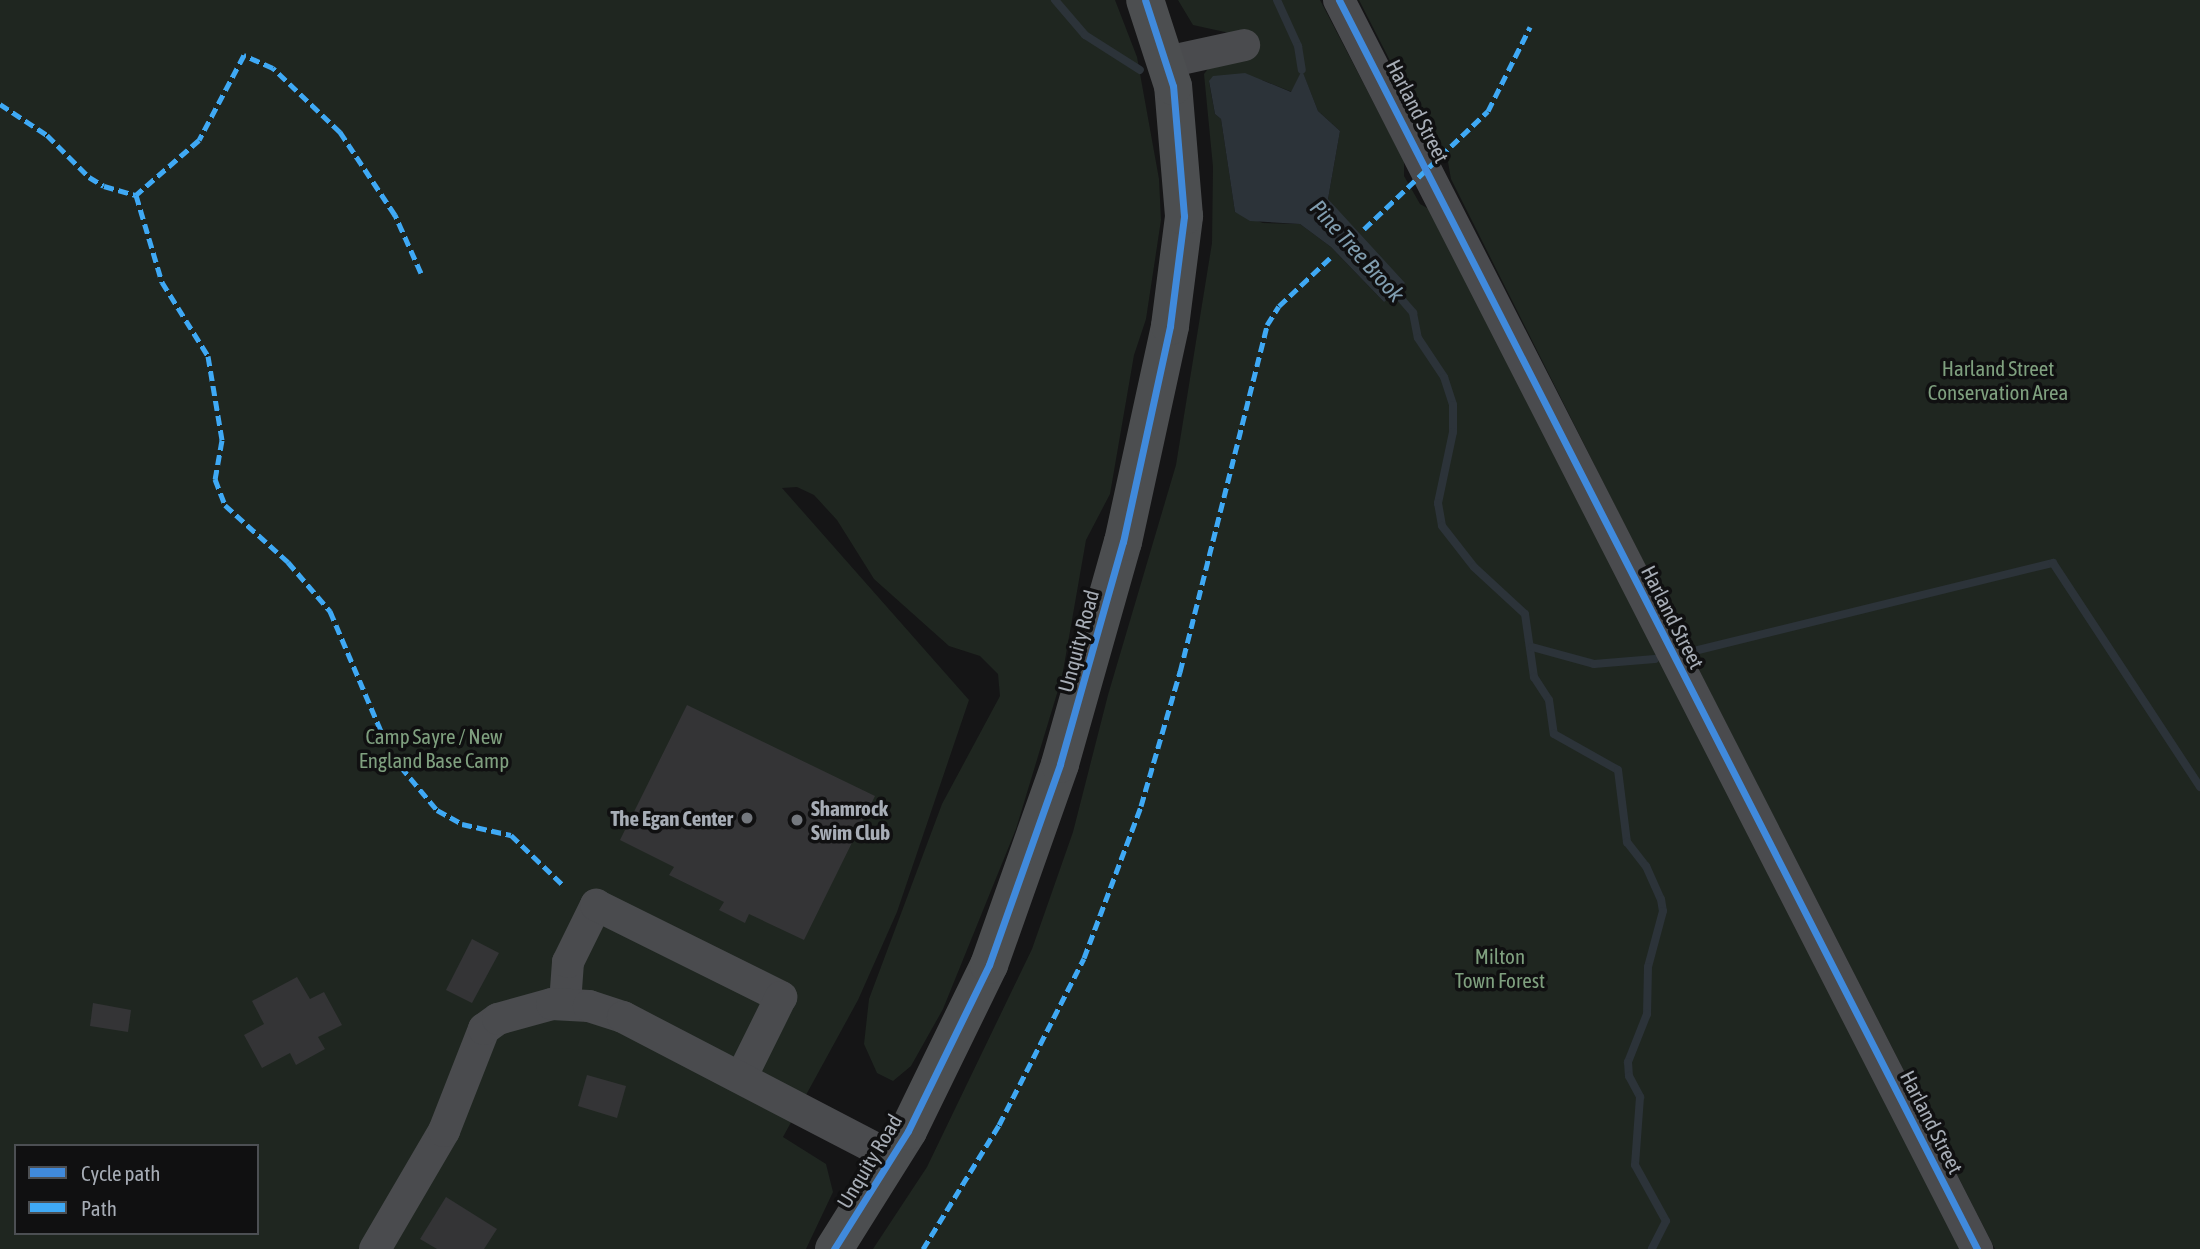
<!DOCTYPE html>
<style>
body{margin:0}
#map{position:relative;width:2200px;height:1249px;overflow:hidden;background:#151516;font-family:"Asap Condensed",sans-serif}
div>[style]{position:absolute}
.green>*{inset:0;background:#1f2620}
.water>*{inset:0;background:#2c3339}
.stream>*{height:8px;margin:-4px;padding:0 4px;transform-origin:4px;border-radius:4px;background:#2c3339}
.building>*{inset:0;background:#343436}
.minor>*{height:32px;margin:-16px;padding:0 16px;transform-origin:16px;border-radius:16px;background:#4a4b4e}
.major>*{height:38px;margin:-19px;padding:0 19px;transform-origin:19px;border-radius:19px;background:#4c4e50}
.quiet>*{height:5px;margin-top:-2.5px;transform-origin:0;background:repeating-linear-gradient(90deg,#3fa9f5 0 10px,transparent 0 15px)}
.cycleway>*{height:7px;margin:-3.5px;padding:0 3.5px;transform-origin:3.5px;border-radius:3.5px;background:#408adc}
.dots>*{width:19px;height:19px;translate:-50% -50%;box-sizing:border-box;border:4px solid #101011;border-radius:50%}
span{translate:-50% -50%;white-space:nowrap;text-align:center;line-height:1.15;-webkit-text-stroke:7px #101011;paint-order:stroke}
.street-label{font-size:21px;color:#a7adb6}
.park-label{font-size:21px;color:#7fa07f}
.poi-label{font-size:21px;color:#a7adb6;font-weight:700}
.left{translate:0 -50%;text-align:left}
.right{translate:-100% -50%;text-align:right}
.water-label{font-size:23px;color:#809daf;font-style:italic}
.legend{position:absolute;left:14px;top:1144px;width:245px;height:91px;box-sizing:border-box;background:#101011;border:2px solid #4c4f53;margin:0;padding:9px 12px;list-style:none;font-size:21px;color:#a7adb6}
.legend li{display:flex;align-items:center;gap:14px;height:35px}
.legend b{width:35px;border:2px solid #4c4f53}
</style>
<div id="map">
<div class="green">
<div style="clip-path:polygon(evenodd,0 0,1115px 0,1137px 57px,1159px 179px,1161px 220px,1146px 319px,1134px 355px,1110px 494px,1086px 540px,1062px 677px,1016px 829px,943px 1009px,911px 1066px,893px 1081px,877px 1073px,864px 1044px,869px 999px,942px 804px,1000px 696px,998px 674px,980px 656px,949px 646px,874px 579px,837px 520px,814px 495px,797px 487px,782px 488px,969px 700px,897px 912px,858px 1000px,783px 1137px,826px 1164px,833px 1192px,806px 1249px,0 1249px,0 0,16px 1146px,257px 1146px,257px 1233px,16px 1233px,16px 1146px)"></div>
<div style="clip-path:polygon(evenodd,1178px 0,1320px 0,1404px 161px,1404px 176px,1420px 204px,1429px 209px,1960px 1249px,873px 1249px,927px 1167px,1032px 949px,1073px 832px,1108px 695px,1176px 465px,1212px 243px,1213px 167px,1204px 74px,1234px 34px,1193px 25px,1178px 0,1302px 71px,1318px 111px,1340px 131px,1328px 199px,1352px 229px,1384px 302px,1331px 247px,1300px 224px,1263px 223px,1235px 212px,1221px 119px,1215px 114px,1209px 82px,1262px 80px,1292px 92px,1302px 71px)"></div>
<div style="clip-path:polygon(1359px 0,2200px 0,2200px 1249px,1995px 1249px,1610px 496px,1451px 179px,1448px 162px,1431px 141px)"></div>
</div>
<div class="water">
<div style="clip-path:polygon(1302px 70px,1318px 111px,1340px 131px,1328px 199px,1405px 283px,1384px 302px,1331px 247px,1300px 224px,1250px 221px,1235px 212px,1221px 119px,1215px 114px,1209px 81px,1213px 76px,1245px 73px,1291px 92px)"></div>
</div>
<div class="stream">
<div style="left:1055px;top:0;width:46px;rotate:49.4deg"></div>
<div style="left:1085px;top:35px;width:65px;rotate:32.5deg"></div>
<div style="left:1277px;top:0;width:51px;rotate:65.5deg"></div>
<div style="left:1298px;top:46px;width:24px;rotate:81deg"></div>
<div style="left:1389px;top:285px;width:37px;rotate:49deg"></div>
<div style="left:1413px;top:313px;width:25px;rotate:79deg"></div>
<div style="left:1418px;top:338px;width:47px;rotate:56.3deg"></div>
<div style="left:1444px;top:377px;width:29px;rotate:72deg"></div>
<div style="left:1453px;top:405px;width:27px;rotate:90deg"></div>
<div style="left:1453px;top:432px;width:73px;rotate:101.9deg"></div>
<div style="left:1438px;top:503px;width:23px;rotate:80deg"></div>
<div style="left:1442px;top:526px;width:52px;rotate:52deg"></div>
<div style="left:1474px;top:567px;width:69px;rotate:42.7deg"></div>
<div style="left:1525px;top:614px;width:64px;rotate:81.9deg"></div>
<div style="left:1534px;top:677px;width:27px;rotate:57deg"></div>
<div style="left:1549px;top:700px;width:34px;rotate:82deg"></div>
<div style="left:1554px;top:734px;width:73px;rotate:29.4deg"></div>
<div style="left:1618px;top:770px;width:73px;rotate:82.9deg"></div>
<div style="left:1627px;top:842px;width:31px;rotate:52deg"></div>
<div style="left:1646px;top:866px;width:36px;rotate:66deg"></div>
<div style="left:1661px;top:899px;width:12px;rotate:81deg"></div>
<div style="left:1663px;top:911px;width:58px;rotate:105deg"></div>
<div style="left:1648px;top:967px;width:47px;rotate:91.2deg"></div>
<div style="left:1647px;top:1014px;width:52px;rotate:111.6deg"></div>
<div style="left:1628px;top:1062px;width:14px;rotate:86deg"></div>
<div style="left:1629px;top:1076px;width:24px;rotate:62deg"></div>
<div style="left:1640px;top:1097px;width:68px;rotate:94.2deg"></div>
<div style="left:1635px;top:1165px;width:64px;rotate:61deg"></div>
<div style="left:1666px;top:1221px;width:31px;rotate:117deg"></div>
<div style="left:1532px;top:647px;width:64px;rotate:15.3deg"></div>
<div style="left:1594px;top:664px;width:61px;rotate:-4.7deg"></div>
<div style="left:1690px;top:652px;width:374px;rotate:-13.8deg"></div>
<div style="left:2053px;top:563px;width:268px;rotate:56.7deg"></div>
</div>
<div class="building">
<div style="clip-path:polygon(687px 705px,875px 796px,804px 940px,749px 914px,745px 923px,719px 910px,724px 902px,669px 875px,674px 867px,620px 840px)"></div>
<div style="clip-path:polygon(472px 939px,499px 953px,472px 1003px,446px 990px)"></div>
<div style="clip-path:polygon(297px 977px,310px 999px,324px 992px,342px 1025px,318px 1037px,325px 1049px,296px 1065px,290px 1053px,262px 1068px,244px 1035px,264px 1024px,252px 1001px)"></div>
<div style="clip-path:polygon(93px 1003px,131px 1010px,128px 1032px,90px 1026px)"></div>
<div style="clip-path:polygon(587px 1075px,626px 1086px,617px 1118px,578px 1106px)"></div>
<div style="clip-path:polygon(446px 1197px,497px 1229px,484px 1249px,437px 1249px,420px 1239px)"></div>
</div>
<div class="minor">
<div style="left:1339px;top:0;width:1403px;rotate:62.94deg"></div>
<div style="left:1167px;top:62px;width:79px;rotate:-12.4deg"></div>
<div style="left:565px;top:1003px;width:41px;rotate:-85.8deg"></div>
<div style="left:568px;top:962px;width:64px;rotate:-63.8deg"></div>
<div style="left:596px;top:905px;width:207px;rotate:26.4deg"></div>
<div style="left:781px;top:997px;width:90px;rotate:116.3deg"></div>
<div style="left:375px;top:1249px;width:137px;rotate:-59.7deg"></div>
<div style="left:444px;top:1131px;width:110px;rotate:-68.6deg"></div>
<div style="left:484px;top:1029px;width:17px;rotate:-36deg"></div>
<div style="left:498px;top:1019px;width:56px;rotate:-15.5deg"></div>
<div style="left:552px;top:1004px;width:37px;rotate:3deg"></div>
<div style="left:589px;top:1006px;width:36px;rotate:18deg"></div>
<div style="left:623px;top:1017px;width:303px;rotate:27.5deg"></div>
</div>
<div class="major">
<div style="left:834px;top:1249px;width:139px;rotate:-57.9deg"></div>
<div style="left:908px;top:1131px;width:185px;rotate:-64deg"></div>
<div style="left:989px;top:965px;width:213px;rotate:-70.5deg"></div>
<div style="left:1060px;top:764px;width:231px;rotate:-74.2deg"></div>
<div style="left:1123px;top:542px;width:221px;rotate:-77.7deg"></div>
<div style="left:1170px;top:326px;width:111px;rotate:-82.7deg"></div>
<div style="left:1184px;top:216px;width:130px;rotate:-94.8deg"></div>
<div style="left:1173px;top:86px;width:90px;rotate:-108deg"></div>
</div>
<div class="quiet">
<div style="left:0;top:104px;width:56px;rotate:33.4deg"></div>
<div style="left:47px;top:135px;width:59px;rotate:45deg"></div>
<div style="left:89px;top:177px;width:17px;rotate:31deg"></div>
<div style="left:104px;top:186px;width:33px;rotate:16deg"></div>
<div style="left:1364px;top:229px;width:171px;rotate:-43.6deg"></div>
<div style="left:1488px;top:111px;width:94px;rotate:-63.4deg"></div>
<div style="left:421px;top:273px;width:64px;rotate:-114.1deg"></div>
<div style="left:395px;top:215px;width:100px;rotate:-123.5deg"></div>
<div style="left:340px;top:132px;width:93px;rotate:-136.3deg"></div>
<div style="left:273px;top:68px;width:32px;rotate:-156deg"></div>
<div style="left:244px;top:55px;width:96px;rotate:117.9deg"></div>
<div style="left:199px;top:140px;width:84px;rotate:138.9deg"></div>
<div style="left:136px;top:195px;width:91px;rotate:73.4deg"></div>
<div style="left:162px;top:282px;width:87px;rotate:58.1deg"></div>
<div style="left:208px;top:356px;width:85px;rotate:80.5deg"></div>
<div style="left:222px;top:440px;width:40px;rotate:100deg"></div>
<div style="left:215px;top:479px;width:28px;rotate:69deg"></div>
<div style="left:225px;top:505px;width:85px;rotate:42.1deg"></div>
<div style="left:288px;top:562px;width:65px;rotate:49.4deg"></div>
<div style="left:330px;top:611px;width:156px;rotate:67deg"></div>
<div style="left:391px;top:755px;width:72px;rotate:50.1deg"></div>
<div style="left:437px;top:810px;width:29px;rotate:29deg"></div>
<div style="left:462px;top:824px;width:50px;rotate:12.7deg"></div>
<div style="left:511px;top:835px;width:71px;rotate:43.9deg"></div>
<div style="left:923px;top:1249px;width:145px;rotate:-58.5deg"></div>
<div style="left:999px;top:1125px;width:187px;rotate:-63deg"></div>
<div style="left:1084px;top:958px;width:162px;rotate:-69.4deg"></div>
<div style="left:1141px;top:806px;width:140px;rotate:-73.8deg"></div>
<div style="left:1180px;top:672px;width:358px;rotate:-75.9deg"></div>
<div style="left:1267px;top:325px;width:22px;rotate:-58deg"></div>
<div style="left:1279px;top:306px;width:70px;rotate:-43.3deg"></div>
</div>
<div class="cycleway">
<div style="left:1339px;top:0;width:1403px;rotate:62.94deg"></div>
<div style="left:834px;top:1249px;width:139px;rotate:-57.9deg"></div>
<div style="left:908px;top:1131px;width:185px;rotate:-64deg"></div>
<div style="left:989px;top:965px;width:213px;rotate:-70.5deg"></div>
<div style="left:1060px;top:764px;width:231px;rotate:-74.2deg"></div>
<div style="left:1123px;top:542px;width:221px;rotate:-77.7deg"></div>
<div style="left:1170px;top:326px;width:111px;rotate:-82.7deg"></div>
<div style="left:1184px;top:216px;width:130px;rotate:-94.8deg"></div>
<div style="left:1173px;top:86px;width:90px;rotate:-108deg"></div>
</div>
<div class="dots">
<div style="left:747px;top:818px;background:#74787e"></div>
<div style="left:797px;top:820px;background:#74787e"></div>
</div>
<div class="street-label">
<span style="left:1418px;top:111px;rotate:63deg">Harland Street</span>
<span style="left:1673px;top:617px;rotate:63deg">Harland Street</span>
<span style="left:1078px;top:641px;rotate:-75deg">Unquity Road</span>
<span style="left:1932px;top:1122px;rotate:63deg">Harland Street</span>
<span style="left:869px;top:1161px;rotate:-59deg">Unquity Road</span>
</div>
<div class="park-label">
<span style="left:1998px;top:380px">Harland Street<br>Conservation Area</span>
<span style="left:434px;top:748px">Camp Sayre / New<br>England Base Camp</span>
<span style="left:1500px;top:968px">Milton<br>Town Forest</span>
</div>
<div class="poi-label">
<span class="left" style="left:811px;top:820px">Shamrock<br>Swim Club</span>
<span class="right" style="left:733px;top:818px">The Egan Center</span>
</div>
<div class="water-label">
<span style="left:1357px;top:251px;rotate:48deg">Pine Tree Brook</span>
</div>
<ul class="legend">
<li><b style="height:9px;background:#408adc"></b>Cycle path</li>
<li><b style="height:9px;background:#3fa9f5"></b>Path</li>
</ul>
</div>
